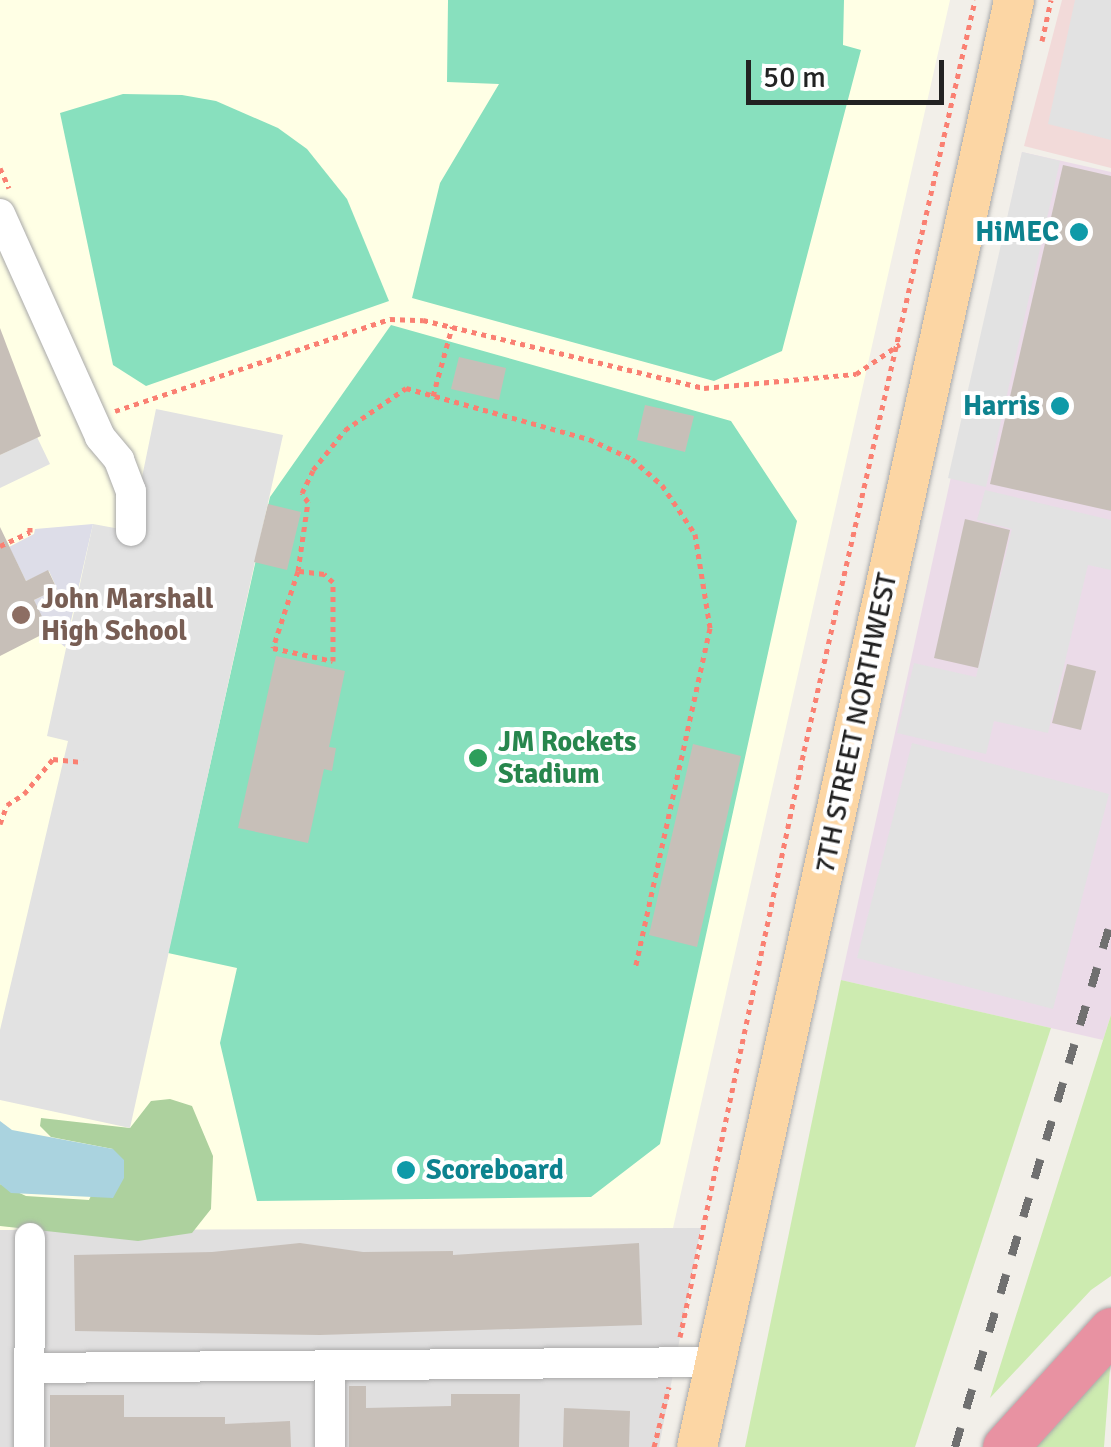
<!DOCTYPE html>
<style>
body{margin:0}
#map{position:relative;width:1111px;height:1447px;overflow:hidden;background:#f2efe9;font-family:Signika,sans-serif}
div>[style]{position:absolute}
.residential>*{inset:0;background:#e0dfdf}
.commercial>*{inset:0;background:#f2dad9}
.industrial>*{inset:0;background:#ebdbe8}
.education>*{inset:0;background:#ffffe5}
.grass>*{inset:0;background:#cdebb0}
.forest>*{inset:0;background:#add19e}
.pitch>*{inset:0;background:#88e0be}
.parking>*{inset:0;background:#e2e2e2}
.plaza>*{inset:0;background:#dddde8}
.water>*{inset:0;background:#aad3df}
.building>*{inset:0;background:#c7bfb8}
.path>*{height:5px;margin-top:-2.5px;transform-origin:0;background:repeating-linear-gradient(90deg,#fa8072 0 5px,transparent 0 10px)}
.roads{filter:drop-shadow(0 0 2px #a9a9a9) drop-shadow(0 0 2px #a9a9a9)}
.minor>*{height:30px;margin:-15px;padding:0 15px;transform-origin:15px;border-radius:15px;background:#fff}
.major>*{height:40px;margin:-20px;padding:0 20px;transform-origin:20px;border-radius:20px;background:#fcd6a4}
.highway>*{height:45px;margin:-22.5px;padding:0 22.5px;transform-origin:22.5px;border-radius:22.5px;background:#e892a2}
.rail>*{height:8px;margin-top:-4px;transform-origin:0;background:repeating-linear-gradient(90deg,#707070 0 20px,transparent 0 40px)}
.dots>*{width:28px;height:28px;translate:-50% -50%;box-sizing:border-box;border:5px solid #fff;border-radius:50%}
span{translate:-50% -50%;white-space:nowrap;text-align:center;line-height:1.15;-webkit-text-stroke:8px #fff;paint-order:stroke}
.culture-label{font-size:28px;color:#0d838f;font-weight:700}
.right{translate:-100% -50%;text-align:right}
.left{translate:0 -50%;text-align:left}
.education-label{font-size:28px;color:#785e54;font-weight:700}
.street-label{font-size:28px;color:#222}
.leisure-label{font-size:28px;color:#27864d;font-weight:700}
.scale{position:absolute;left:746px;top:60px;width:198px;height:45px;box-sizing:border-box;border:5px solid #222;border-top:0;padding-left:12px;font-size:30px;line-height:35px;white-space:nowrap;color:#222;-webkit-text-stroke:8px #fff;paint-order:stroke}
</style>
<div id="map">
<div class="residential">
<div style="clip-path:polygon(701px 1228px,659px 1447px,0 1447px,0 1230px)"></div>
</div>
<div class="commercial">
<div style="clip-path:polygon(1062px 0,1111px 0,1111px 168px,1024px 146px)"></div>
</div>
<div class="industrial">
<div style="clip-path:polygon(1022px 152px,1111px 172px,1111px 1015px,1103px 1040px,841px 980px)"></div>
</div>
<div class="education">
<div style="clip-path:polygon(0 0,950px 0,673px 1228px,0 1230px)"></div>
</div>
<div class="grass">
<div style="clip-path:polygon(841px 980px,1051px 1028px,915px 1447px,745px 1447px)"></div>
<div style="clip-path:polygon(1111px 1015px,1111px 1276px,1091px 1290px,990px 1398px)"></div>
<div style="clip-path:polygon(1111px 1355px,1104px 1447px,1032px 1447px)"></div>
</div>
<div class="forest">
<div style="clip-path:polygon(170px 1099px,192px 1106px,213px 1156px,211px 1209px,192px 1233px,138px 1241px,0 1226px,0 1184px,26px 1196px,89px 1200px,113px 1149px,51px 1137px,40px 1126px,41px 1118px,130px 1128px,151px 1101px)"></div>
</div>
<div class="pitch">
<div style="clip-path:polygon(448px 0,844px 0,843px 45px,861px 50px,782px 351px,714px 381px,412px 298px,440px 183px,499px 84px,447px 82px)"></div>
<div style="clip-path:polygon(123px 94px,182px 95px,216px 101px,278px 128px,307px 149px,347px 199px,389px 301px,146px 386px,113px 365px,60px 113px)"></div>
<div style="clip-path:polygon(391px 325px,731px 421px,797px 521px,660px 1144px,591px 1197px,257px 1201px,220px 1043px,237px 968px,168px 953px,270px 497px)"></div>
</div>
<div class="parking">
<div style="clip-path:polygon(1075px 0,1111px 0,1111px 140px,1048px 124px)"></div>
<div style="clip-path:polygon(1022px 152px,1060px 161px,986px 487px,948px 478px)"></div>
<div style="clip-path:polygon(156px 409px,283px 435px,130px 1128px,0 1100px,0 1030px,68px 741px,47px 736px,93px 524px,131px 531px)"></div>
<div style="clip-path:polygon(37px 437px,50px 464px,0 488px,0 455px)"></div>
<div style="clip-path:polygon(985px 490px,1111px 520px,1111px 570px,1088px 565px,1048px 733px,994px 721px,986px 754px,897px 733px,914px 663px,976px 677px,1012px 529px,977px 520px)"></div>
<div style="clip-path:polygon(912px 743px,1109px 794px,1053px 1009px,857px 958px)"></div>
</div>
<div class="plaza">
<div style="clip-path:polygon(93px 524px,65px 647px,53px 637px,49px 641px,34px 600px,57px 589px,49px 571px,26px 581px,9px 547px,34px 534px,35px 529px)"></div>
</div>
<div class="water">
<div style="clip-path:polygon(0 1121px,12px 1130px,113px 1149px,124px 1160px,124px 1178px,113px 1198px,11px 1193px,0 1184px)"></div>
</div>
<div class="building">
<div style="clip-path:polygon(1063px 165px,1111px 176px,1111px 511px,990px 484px)"></div>
<div style="clip-path:polygon(0 328px,41px 436px,0 455px)"></div>
<div style="clip-path:polygon(459px 357px,506px 368px,499px 400px,451px 389px)"></div>
<div style="clip-path:polygon(645px 405px,694px 416px,685px 452px,637px 440px)"></div>
<div style="clip-path:polygon(268px 504px,301px 512px,287px 570px,254px 562px)"></div>
<div style="clip-path:polygon(965px 519px,1010px 530px,978px 668px,934px 658px)"></div>
<div style="clip-path:polygon(0 527px,26px 581px,48px 570px,57px 589px,34px 600px,49px 631px,0 656px)"></div>
<div style="clip-path:polygon(276px 656px,345px 671px,329px 747px,336px 748px,332px 771px,324px 769px,308px 843px,238px 828px)"></div>
<div style="clip-path:polygon(1067px 664px,1096px 671px,1081px 730px,1052px 723px)"></div>
<div style="clip-path:polygon(693px 744px,741px 756px,697px 947px,649px 935px)"></div>
<div style="clip-path:polygon(300px 1243px,363px 1252px,453px 1251px,453px 1255px,639px 1243px,642px 1325px,320px 1335px,75px 1331px,74px 1255px,212px 1252px)"></div>
<div style="clip-path:polygon(349px 1386px,366px 1386px,366px 1408px,451px 1406px,451px 1394px,520px 1394px,519px 1447px,349px 1447px)"></div>
<div style="clip-path:polygon(50px 1395px,124px 1395px,124px 1417px,225px 1417px,225px 1424px,290px 1421px,291px 1447px,50px 1447px)"></div>
<div style="clip-path:polygon(564px 1408px,630px 1411px,629px 1447px,563px 1447px)"></div>
</div>
<div class="path">
<div style="left:1042px;top:41px;width:42px;rotate:-77.6deg"></div>
<div style="left:0;top:168px;width:22px;rotate:66deg"></div>
<div style="left:433px;top:396px;width:72px;rotate:-74.6deg"></div>
<div style="left:115px;top:411px;width:290px;rotate:-18.5deg"></div>
<div style="left:390px;top:319px;width:33px;rotate:2deg"></div>
<div style="left:423px;top:320px;width:289px;rotate:13.6deg"></div>
<div style="left:704px;top:388px;width:153px;rotate:-5.3deg"></div>
<div style="left:856px;top:374px;width:53px;rotate:-34.3deg"></div>
<div style="left:0;top:546px;width:33px;rotate:-25deg"></div>
<div style="left:30px;top:532px;width:5px;rotate:-90deg"></div>
<div style="left:298px;top:571px;width:81px;rotate:108deg"></div>
<div style="left:273px;top:648px;width:61px;rotate:12.2deg"></div>
<div style="left:333px;top:661px;width:79px;rotate:-90deg"></div>
<div style="left:333px;top:582px;width:12px;rotate:-138deg"></div>
<div style="left:324px;top:574px;width:26px;rotate:-173deg"></div>
<div style="left:298px;top:571px;width:70px;rotate:-81.8deg"></div>
<div style="left:308px;top:502px;width:11px;rotate:-124deg"></div>
<div style="left:302px;top:493px;width:25px;rotate:-64deg"></div>
<div style="left:313px;top:470px;width:51px;rotate:-51.3deg"></div>
<div style="left:345px;top:430px;width:74px;rotate:-34.5deg"></div>
<div style="left:406px;top:388px;width:190px;rotate:15.6deg"></div>
<div style="left:589px;top:439px;width:47px;rotate:24.9deg"></div>
<div style="left:632px;top:459px;width:40px;rotate:41deg"></div>
<div style="left:662px;top:485px;width:59px;rotate:56deg"></div>
<div style="left:695px;top:534px;width:95px;rotate:80.9deg"></div>
<div style="left:710px;top:628px;width:349px;rotate:102.4deg"></div>
<div style="left:0;top:824px;width:20px;rotate:-70deg"></div>
<div style="left:7px;top:805px;width:20px;rotate:-33deg"></div>
<div style="left:24px;top:794px;width:45px;rotate:-50.4deg"></div>
<div style="left:53px;top:759px;width:30px;rotate:6deg"></div>
<div style="left:680px;top:1337px;width:599px;rotate:-78.05deg"></div>
<div style="left:804px;top:751px;width:770px;rotate:-77.17deg"></div>
<div style="left:654px;top:1447px;width:62px;rotate:-76deg"></div>
</div>
<div class="roads">
<div class="minor">
<div style="left:0;top:214px;width:244px;rotate:65.8deg"></div>
<div style="left:100px;top:437px;width:30px;rotate:50deg"></div>
<div style="left:119px;top:460px;width:33px;rotate:69deg"></div>
<div style="left:131px;top:491px;width:40px;rotate:90deg"></div>
<div style="left:330px;top:1365px;width:82px;rotate:90deg"></div>
<div style="left:29px;top:1368px;width:686px;rotate:-0.5deg"></div>
<div style="left:29px;top:1447px;width:209px;rotate:-89.7deg"></div>
</div>
<div class="major">
<div style="left:697px;top:1447px;width:1481px;rotate:-77.64deg"></div>
</div>
<div class="highway">
<div style="left:1005px;top:1447px;width:158px;rotate:-47.8deg"></div>
</div>
</div>
<div class="rail">
<div style="left:955px;top:1447px;width:549px;rotate:-73.48deg"></div>
</div>
<div class="dots">
<div style="left:1079px;top:232px;background:#0f9aa8"></div>
<div style="left:1060px;top:406px;background:#0f9aa8"></div>
<div style="left:21px;top:615px;background:#8d6e63"></div>
<div style="left:478px;top:758px;background:#2e9e5b"></div>
<div style="left:406px;top:1170px;background:#0f9aa8"></div>
</div>
<div class="culture-label">
<span class="right" style="left:1059px;top:232px">HiMEC</span>
<span class="right" style="left:1040px;top:406px">Harris</span>
<span class="left" style="left:426px;top:1170px">Scoreboard</span>
</div>
<div class="education-label">
<span class="left" style="left:41px;top:615px">John Marshall<br>High School</span>
</div>
<div class="street-label">
<span style="left:856px;top:723px;rotate:-78deg">7TH STREET NORTHWEST</span>
</div>
<div class="leisure-label">
<span class="left" style="left:498px;top:758px">JM Rockets<br>Stadium</span>
</div>
<div class="scale">50 m</div>
</div>
